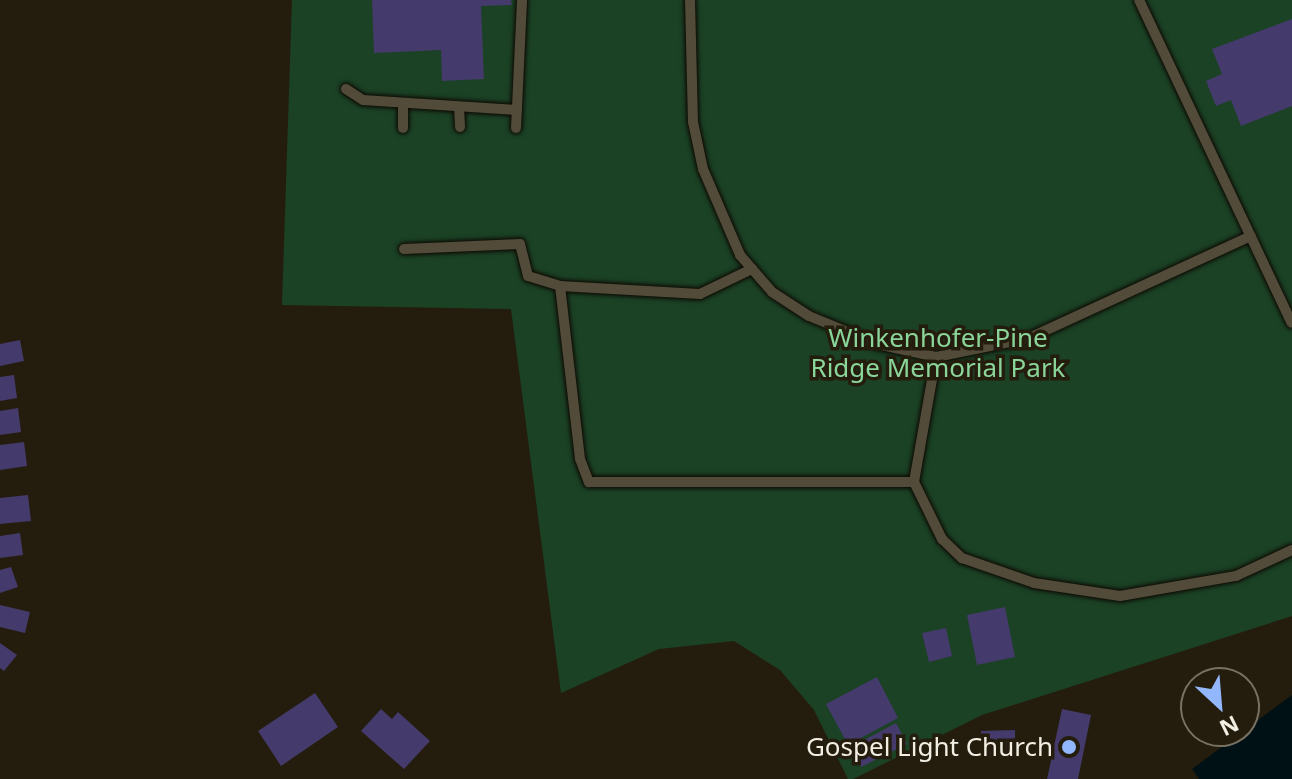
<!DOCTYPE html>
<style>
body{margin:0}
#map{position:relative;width:1292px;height:779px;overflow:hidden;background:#241d0d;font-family:"Noto Sans",sans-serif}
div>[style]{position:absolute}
.green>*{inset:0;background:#1b4225}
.water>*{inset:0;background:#001116}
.building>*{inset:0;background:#443a6b}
.roads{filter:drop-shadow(0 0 2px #0d0700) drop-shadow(0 0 2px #0d0700)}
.lane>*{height:10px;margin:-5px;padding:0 5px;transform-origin:5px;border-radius:5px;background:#524b39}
.dots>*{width:22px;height:22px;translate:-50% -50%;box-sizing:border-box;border:4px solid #241d0d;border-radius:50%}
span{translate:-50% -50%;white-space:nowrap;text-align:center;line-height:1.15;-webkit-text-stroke:7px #241d0d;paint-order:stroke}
.park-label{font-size:26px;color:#8ad59a}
.poi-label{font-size:26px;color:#f2eee3}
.right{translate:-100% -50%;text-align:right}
.north{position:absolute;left:1180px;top:667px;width:80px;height:80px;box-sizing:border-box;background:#241d0d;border:2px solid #767163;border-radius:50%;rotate:154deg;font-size:22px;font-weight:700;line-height:32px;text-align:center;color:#f2eee3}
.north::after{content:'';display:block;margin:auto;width:28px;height:36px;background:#92b7fd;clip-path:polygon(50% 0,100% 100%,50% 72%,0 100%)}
</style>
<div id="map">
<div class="green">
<div style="clip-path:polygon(292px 0,1292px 0,1292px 616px,982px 715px,853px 779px,848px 779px,814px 710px,780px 670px,734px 641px,659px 649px,561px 693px,511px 309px,282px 305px)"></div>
</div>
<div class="water">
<div style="clip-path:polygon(1292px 695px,1292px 779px,1199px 779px,1192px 769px)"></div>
</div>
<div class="building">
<div style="clip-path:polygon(372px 0,511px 0,512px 5px,481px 6px,484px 79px,442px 81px,441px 50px,374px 53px)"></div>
<div style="clip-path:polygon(1292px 19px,1292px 106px,1241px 126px,1231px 100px,1216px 106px,1206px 81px,1222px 74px,1212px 49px)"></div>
<div style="clip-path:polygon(20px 340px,24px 361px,0 366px,0 344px)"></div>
<div style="clip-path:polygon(14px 375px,17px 398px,0 401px,0 377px)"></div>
<div style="clip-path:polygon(18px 408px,21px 432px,0 435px,0 411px)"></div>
<div style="clip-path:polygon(24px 442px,27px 466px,0 470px,0 445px)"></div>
<div style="clip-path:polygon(28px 495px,31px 521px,0 524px,0 498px)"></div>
<div style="clip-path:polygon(20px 533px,23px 555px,0 558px,0 536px)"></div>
<div style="clip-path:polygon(11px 567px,18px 587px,0 593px,0 570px)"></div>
<div style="clip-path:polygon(0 605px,30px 612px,25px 633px,0 627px)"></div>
<div style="clip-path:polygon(1005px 607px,1015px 657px,977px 665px,967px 615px)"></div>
<div style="clip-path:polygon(946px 628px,952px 656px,929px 662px,922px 633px)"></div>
<div style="clip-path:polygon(0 643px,17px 655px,4px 671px,0 668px)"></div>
<div style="clip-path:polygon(877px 677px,898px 718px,848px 745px,826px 704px)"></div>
<div style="clip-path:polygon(315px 693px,338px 727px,281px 766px,258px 731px)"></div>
<div style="clip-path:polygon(381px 709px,392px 719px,398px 712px,430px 741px,404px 769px,361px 731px)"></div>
<div style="clip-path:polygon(1062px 709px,1091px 715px,1078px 779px,1047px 779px)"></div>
<div style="clip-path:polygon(896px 723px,907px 744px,861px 767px,851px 747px)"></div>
<div style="clip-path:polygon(1015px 730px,1015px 757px,981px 758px,981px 731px)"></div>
</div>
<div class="roads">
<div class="lane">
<div style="left:690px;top:0;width:122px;rotate:88.6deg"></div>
<div style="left:693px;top:122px;width:48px;rotate:78deg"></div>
<div style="left:703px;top:169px;width:94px;rotate:66.7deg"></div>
<div style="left:740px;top:255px;width:49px;rotate:49.1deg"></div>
<div style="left:772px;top:292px;width:44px;rotate:33deg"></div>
<div style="left:809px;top:316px;width:74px;rotate:22.4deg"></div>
<div style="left:877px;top:344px;width:60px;rotate:12.4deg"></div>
<div style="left:936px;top:357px;width:95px;rotate:-11.5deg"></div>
<div style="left:1029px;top:338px;width:244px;rotate:-24.7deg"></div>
<div style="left:1139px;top:0;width:357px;rotate:64.7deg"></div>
<div style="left:346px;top:89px;width:20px;rotate:33deg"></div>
<div style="left:363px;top:100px;width:154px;rotate:3.7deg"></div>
<div style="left:459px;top:107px;width:20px;rotate:87deg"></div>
<div style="left:403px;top:128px;width:25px;rotate:-90deg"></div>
<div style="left:516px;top:128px;width:128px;rotate:-87.3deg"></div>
<div style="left:404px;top:249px;width:116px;rotate:-2.5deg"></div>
<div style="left:520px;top:244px;width:33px;rotate:76deg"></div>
<div style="left:528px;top:276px;width:34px;rotate:17deg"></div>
<div style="left:560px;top:286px;width:140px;rotate:3.3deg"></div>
<div style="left:700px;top:294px;width:58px;rotate:-25.7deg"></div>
<div style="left:560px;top:286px;width:174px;rotate:83.4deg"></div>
<div style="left:580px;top:459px;width:25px;rotate:69deg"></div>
<div style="left:589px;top:482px;width:325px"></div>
<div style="left:936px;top:357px;width:127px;rotate:100deg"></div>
<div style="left:914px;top:482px;width:64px;rotate:63.8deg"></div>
<div style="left:942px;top:539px;width:28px;rotate:44deg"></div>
<div style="left:962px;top:558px;width:76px;rotate:19.1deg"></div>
<div style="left:1034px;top:583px;width:87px;rotate:8.6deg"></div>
<div style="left:1120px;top:596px;width:118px;rotate:-9.8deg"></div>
<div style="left:1236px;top:576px;width:62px;rotate:-24.9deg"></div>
</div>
</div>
<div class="dots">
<div style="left:1069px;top:747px;background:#92b7fd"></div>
</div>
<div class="park-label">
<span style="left:938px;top:353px">Winkenhofer-Pine<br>Ridge Memorial Park</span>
</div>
<div class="poi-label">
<span class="right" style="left:1053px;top:747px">Gospel Light Church</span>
</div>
<div class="north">N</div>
</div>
